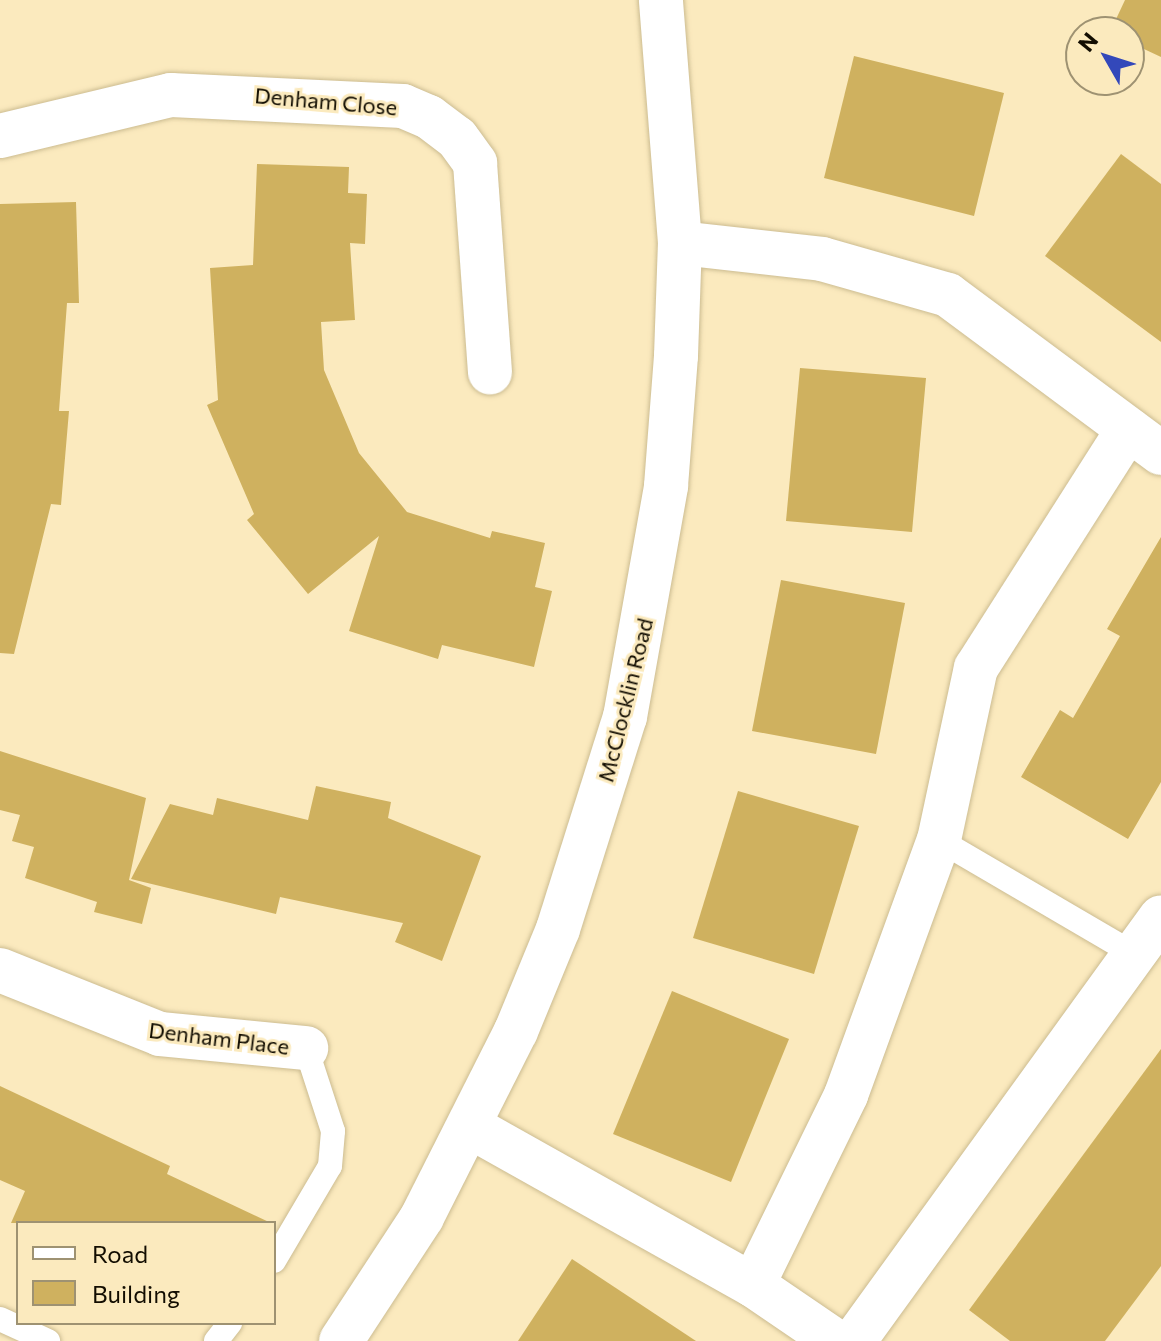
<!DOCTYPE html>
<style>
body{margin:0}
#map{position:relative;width:1161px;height:1341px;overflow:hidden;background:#fbeabe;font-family:Commissioner,sans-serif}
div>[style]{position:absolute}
.building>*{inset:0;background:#cfb15f}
.roads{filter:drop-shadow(0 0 2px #ccbc91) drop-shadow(0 0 2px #ccbc91)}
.service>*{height:24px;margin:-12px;padding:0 12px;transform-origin:12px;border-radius:12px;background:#fff}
.minor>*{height:44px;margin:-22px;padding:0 22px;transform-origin:22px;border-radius:22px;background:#fff}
.tertiary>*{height:44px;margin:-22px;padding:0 22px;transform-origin:22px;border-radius:22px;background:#fff}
span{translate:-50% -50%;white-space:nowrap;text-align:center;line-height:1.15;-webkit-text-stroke:6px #fbeabe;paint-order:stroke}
.street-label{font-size:22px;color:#120d01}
.legend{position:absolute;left:16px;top:1221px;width:260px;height:104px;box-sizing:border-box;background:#fbeabe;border:2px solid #9e9272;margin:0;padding:10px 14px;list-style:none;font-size:24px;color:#120d01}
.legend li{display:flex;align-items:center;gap:16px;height:40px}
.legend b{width:40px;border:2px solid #9e9272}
.north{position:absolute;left:1065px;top:16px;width:80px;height:80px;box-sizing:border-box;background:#fbeabe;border:2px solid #9e9272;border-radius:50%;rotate:309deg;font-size:22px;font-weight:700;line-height:32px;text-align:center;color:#120d01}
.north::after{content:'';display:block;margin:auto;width:28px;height:36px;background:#3348ba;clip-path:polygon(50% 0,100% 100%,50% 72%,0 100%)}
</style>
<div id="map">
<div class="building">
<div style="clip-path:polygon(1125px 0,1161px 0,1161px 57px,1129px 42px,1129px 32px,1110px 32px)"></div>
<div style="clip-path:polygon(854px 56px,1004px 93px,974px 216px,824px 178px)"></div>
<div style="clip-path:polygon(1121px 154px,1161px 184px,1161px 342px,1045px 256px)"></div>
<div style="clip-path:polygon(257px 164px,349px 167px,348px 193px,367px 194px,365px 244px,350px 243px,355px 320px,321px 322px,324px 370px,359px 453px,407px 512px,490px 538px,492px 531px,545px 543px,535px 587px,552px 591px,534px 667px,442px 645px,438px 659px,349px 631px,379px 536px,308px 594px,247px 520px,254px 514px,207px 405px,218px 400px,210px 268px,253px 265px)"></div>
<div style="clip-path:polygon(76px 202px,79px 303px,67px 303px,59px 411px,69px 411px,61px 505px,51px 504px,14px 654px,0 653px,0 204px)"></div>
<div style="clip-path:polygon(800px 368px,926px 378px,912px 532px,786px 521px)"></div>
<div style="clip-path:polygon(1161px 537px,1161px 782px,1128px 839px,1021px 777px,1060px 710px,1073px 718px,1120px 636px,1107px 629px)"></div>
<div style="clip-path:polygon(781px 580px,905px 603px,876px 754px,752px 731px)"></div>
<div style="clip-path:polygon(0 751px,146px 798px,129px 880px,151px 888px,142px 924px,94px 912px,97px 902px,25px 878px,34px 847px,12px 841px,20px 815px,0 810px)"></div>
<div style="clip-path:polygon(316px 786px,391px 802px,388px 818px,481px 856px,442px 961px,395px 942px,403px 923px,280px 897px,276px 914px,131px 879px,170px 804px,213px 815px,217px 798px,308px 820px)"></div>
<div style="clip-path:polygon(738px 791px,859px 826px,814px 974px,693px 938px)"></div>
<div style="clip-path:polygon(672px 991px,789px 1039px,731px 1182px,613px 1134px)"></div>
<div style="clip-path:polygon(1161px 1049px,1161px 1266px,1105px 1341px,1010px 1341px,969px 1310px)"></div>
<div style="clip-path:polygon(0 1086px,170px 1166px,167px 1174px,271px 1223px,11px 1223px,25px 1191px,0 1180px)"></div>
<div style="clip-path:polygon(572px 1259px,696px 1341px,518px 1341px)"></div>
</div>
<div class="roads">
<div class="service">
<div style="left:939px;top:840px;width:226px;rotate:30.3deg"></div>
<div style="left:274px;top:1261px;width:110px;rotate:-59.5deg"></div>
<div style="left:330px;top:1166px;width:35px;rotate:-85deg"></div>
<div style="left:333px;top:1131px;width:87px;rotate:-108deg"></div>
<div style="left:0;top:1319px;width:53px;rotate:24.6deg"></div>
<div style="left:216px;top:1341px;width:23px;rotate:-52deg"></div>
</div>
<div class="minor">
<div style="left:0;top:136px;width:176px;rotate:-13.5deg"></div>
<div style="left:171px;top:95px;width:232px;rotate:2.7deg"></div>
<div style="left:403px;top:106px;width:28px;rotate:23deg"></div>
<div style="left:429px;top:117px;width:35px;rotate:37deg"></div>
<div style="left:457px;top:138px;width:31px;rotate:54deg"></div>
<div style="left:475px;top:163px;width:210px;rotate:85.9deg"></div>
<div style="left:680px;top:243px;width:143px;rotate:6.4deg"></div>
<div style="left:822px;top:259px;width:131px;rotate:15.9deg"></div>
<div style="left:948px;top:295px;width:265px;rotate:36.6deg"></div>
<div style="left:0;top:970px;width:172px;rotate:21.8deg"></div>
<div style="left:160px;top:1034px;width:147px;rotate:5.5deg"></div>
<div style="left:471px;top:1127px;width:323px;rotate:29.3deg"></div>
<div style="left:753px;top:1285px;width:99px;rotate:34.3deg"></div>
<div style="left:753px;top:1285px;width:212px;rotate:-63.9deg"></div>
<div style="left:846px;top:1095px;width:271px;rotate:-70deg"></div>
<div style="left:939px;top:840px;width:176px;rotate:-77.9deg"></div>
<div style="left:976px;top:668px;width:283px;rotate:-57.5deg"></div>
<div style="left:854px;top:1341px;width:523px;rotate:-54.09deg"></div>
</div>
<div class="tertiary">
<div style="left:341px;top:1341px;width:148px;rotate:-56.8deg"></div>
<div style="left:422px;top:1217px;width:208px;rotate:-63.2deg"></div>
<div style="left:516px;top:1031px;width:110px;rotate:-67.6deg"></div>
<div style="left:558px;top:929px;width:222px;rotate:-72.5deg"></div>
<div style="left:625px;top:717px;width:235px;rotate:-79.9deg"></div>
<div style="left:666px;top:486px;width:130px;rotate:-85.6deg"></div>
<div style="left:676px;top:356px;width:113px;rotate:-88deg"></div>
<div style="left:680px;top:243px;width:244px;rotate:-94.5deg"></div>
</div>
</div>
<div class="street-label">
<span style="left:326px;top:101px;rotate:5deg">Denham Close</span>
<span style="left:625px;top:700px;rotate:-76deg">McClocklin Road</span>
<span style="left:219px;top:1038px;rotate:7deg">Denham Place</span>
</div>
<ul class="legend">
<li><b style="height:10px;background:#fff"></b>Road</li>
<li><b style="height:22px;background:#cfb15f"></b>Building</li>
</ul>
<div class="north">N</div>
</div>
